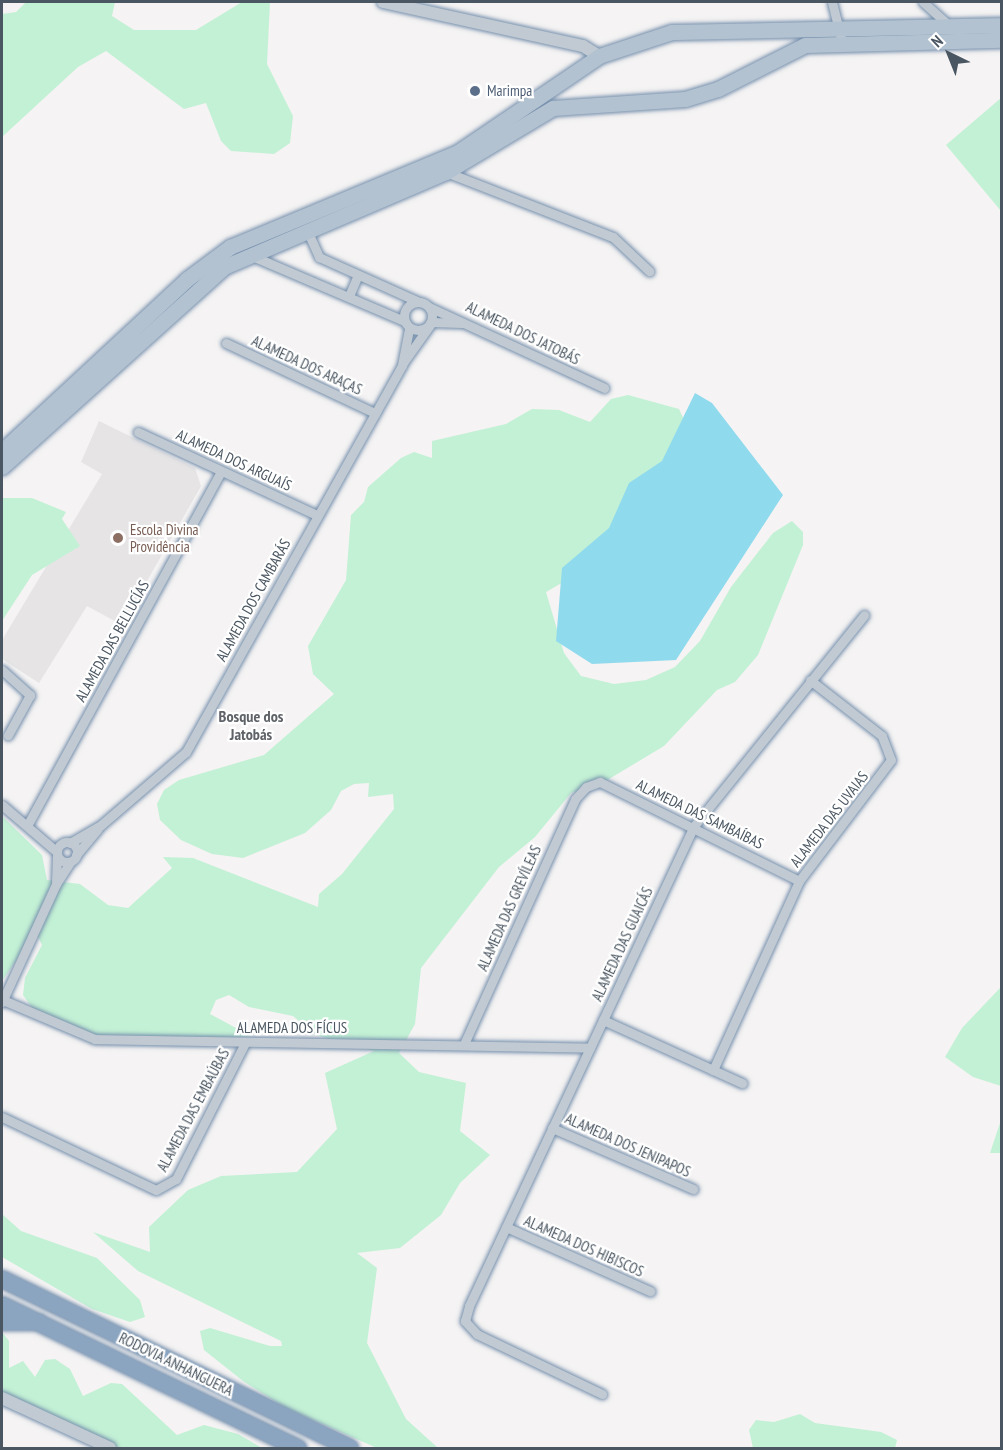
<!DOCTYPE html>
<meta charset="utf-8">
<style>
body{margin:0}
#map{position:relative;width:1003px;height:1450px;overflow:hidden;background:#f5f3f3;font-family:"PT Sans Narrow",sans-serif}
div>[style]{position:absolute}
.education>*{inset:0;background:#e6e4e5}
.green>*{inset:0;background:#c3f1d5}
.water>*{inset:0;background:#90daee}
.roads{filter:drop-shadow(0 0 2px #7690ad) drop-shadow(0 0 2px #7690ad)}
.minor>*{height:9px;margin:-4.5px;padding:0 4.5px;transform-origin:4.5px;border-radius:4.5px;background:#c1cad2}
.minor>.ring{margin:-4.5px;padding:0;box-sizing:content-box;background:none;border:9px solid #c1cad2;border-radius:50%}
.tertiary>*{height:12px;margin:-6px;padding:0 6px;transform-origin:6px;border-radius:6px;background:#c1cad2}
.primary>*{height:15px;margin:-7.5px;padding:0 7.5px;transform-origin:7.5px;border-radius:7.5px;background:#b3c2d1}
.motorway>*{height:16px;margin:-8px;padding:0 8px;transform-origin:8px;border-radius:8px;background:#8ba5c1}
.dots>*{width:16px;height:16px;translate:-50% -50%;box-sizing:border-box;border:3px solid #fff;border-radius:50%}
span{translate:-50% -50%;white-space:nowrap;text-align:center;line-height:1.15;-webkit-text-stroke:4.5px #fff;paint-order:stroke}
.service-label{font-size:15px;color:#4e5e75}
.left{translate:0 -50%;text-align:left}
.street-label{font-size:15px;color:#4a5661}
.education-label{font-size:15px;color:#785e54}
.neighbourhood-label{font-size:16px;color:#5f6368;font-weight:700}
.frame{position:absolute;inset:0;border:3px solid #4a5661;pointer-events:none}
.north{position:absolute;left:919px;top:24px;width:60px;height:60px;-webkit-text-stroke:4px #fff;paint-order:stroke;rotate:317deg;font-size:16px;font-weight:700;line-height:24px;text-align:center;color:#4a5661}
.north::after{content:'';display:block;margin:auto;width:21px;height:27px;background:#4a5661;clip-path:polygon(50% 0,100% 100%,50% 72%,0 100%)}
</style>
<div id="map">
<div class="education">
<div style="clip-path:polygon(99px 421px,195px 468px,201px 486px,122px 625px,87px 606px,39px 683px,2px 659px,2px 640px,102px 474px,81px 462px)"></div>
</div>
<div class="green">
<div style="clip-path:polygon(26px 2px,115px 2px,112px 16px,134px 30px,196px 30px,242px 2px,270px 2px,267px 64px,293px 116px,290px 143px,274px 154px,231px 151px,221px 141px,206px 103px,184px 109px,106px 51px,78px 67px,2px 137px,2px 14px,16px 12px)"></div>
<div style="clip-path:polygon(1001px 98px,1001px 211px,946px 145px)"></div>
<div style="clip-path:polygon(628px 395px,679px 409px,685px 422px,682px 442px,598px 562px,546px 592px,564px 653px,581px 676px,614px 684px,646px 680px,675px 667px,700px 641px,731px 587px,773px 533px,792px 521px,803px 532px,803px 545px,758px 655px,735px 682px,717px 690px,664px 746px,604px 782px,571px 793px,535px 837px,499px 867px,421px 968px,415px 1024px,399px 1053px,419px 1072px,466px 1083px,460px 1131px,490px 1155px,460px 1183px,441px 1215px,400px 1248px,357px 1253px,377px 1268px,367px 1343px,406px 1419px,438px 1448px,377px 1448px,286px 1408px,243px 1381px,204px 1350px,200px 1331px,210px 1328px,270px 1346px,282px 1346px,281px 1341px,138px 1271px,93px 1232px,150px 1252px,149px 1227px,188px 1190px,221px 1176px,297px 1172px,337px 1129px,325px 1073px,374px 1051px,316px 1035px,293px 1016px,249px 1007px,229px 995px,216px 1000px,210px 1014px,251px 1036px,184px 1043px,100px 1038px,36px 1013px,23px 995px,25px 978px,42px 945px,36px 932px,2px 981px,2px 816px,42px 855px,47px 880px,80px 884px,108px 905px,128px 908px,172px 868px,163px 857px,193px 858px,318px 907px,319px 894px,342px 874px,394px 809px,393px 794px,368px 797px,369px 783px,354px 784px,341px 791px,331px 810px,305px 833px,243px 858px,212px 854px,181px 840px,160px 820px,157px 804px,164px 790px,179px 780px,264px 755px,334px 694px,313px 674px,308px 646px,346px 580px,351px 515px,364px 502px,368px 487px,401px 458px,414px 452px,432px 458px,432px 441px,506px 424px,532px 409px,559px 410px,590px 422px,611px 399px)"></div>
<div style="clip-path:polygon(2px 498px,32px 498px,66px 512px,62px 519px,80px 546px,32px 575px,2px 621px)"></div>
<div style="clip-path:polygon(1001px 987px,1001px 1086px,973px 1077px,945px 1057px,962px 1028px)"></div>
<div style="clip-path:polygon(1001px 1120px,1001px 1153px,990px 1153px)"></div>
<div style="clip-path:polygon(2px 1214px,21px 1231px,97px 1258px,140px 1300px,145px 1317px,130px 1322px,92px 1309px,2px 1257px)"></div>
<div style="clip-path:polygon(2px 1332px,9px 1341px,9px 1368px,23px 1361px,35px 1377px,45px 1360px,55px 1359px,70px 1369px,83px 1396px,111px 1383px,122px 1384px,177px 1435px,204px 1425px,238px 1434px,262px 1448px,112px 1448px,2px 1393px)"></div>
<div style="clip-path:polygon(800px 1414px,815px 1423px,881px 1432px,897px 1440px,895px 1448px,753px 1448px,749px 1430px,756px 1420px,774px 1422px)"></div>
</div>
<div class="water">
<div style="clip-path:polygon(695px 393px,712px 403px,783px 495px,676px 660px,592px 664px,556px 641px,562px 568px,609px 528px,629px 483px,662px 461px)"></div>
</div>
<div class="roads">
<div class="minor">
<div style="left:832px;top:2px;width:41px;rotate:76deg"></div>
<div style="left:923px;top:2px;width:36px;rotate:42deg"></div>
<div style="left:446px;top:172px;width:179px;rotate:21.3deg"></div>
<div style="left:613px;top:237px;width:50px;rotate:43.4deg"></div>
<div style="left:307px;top:230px;width:30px;rotate:66deg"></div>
<div style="left:319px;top:257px;width:110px;rotate:24.2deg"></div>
<div style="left:250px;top:255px;width:168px;rotate:23.2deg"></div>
<div style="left:349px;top:296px;width:23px;rotate:-67deg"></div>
<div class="ring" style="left:404px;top:302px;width:19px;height:19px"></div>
<div style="left:429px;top:307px;width:193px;rotate:24.8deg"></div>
<div style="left:431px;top:322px;width:31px;rotate:2deg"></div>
<div style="left:226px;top:343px;width:165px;rotate:25.2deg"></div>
<div style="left:403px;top:363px;width:47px;rotate:-54.6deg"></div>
<div style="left:138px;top:432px;width:197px;rotate:24.9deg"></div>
<div style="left:2px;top:670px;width:38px;rotate:42deg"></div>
<div style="left:30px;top:695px;width:46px;rotate:118.8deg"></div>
<div style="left:2px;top:805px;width:72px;rotate:40.5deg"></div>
<div style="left:28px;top:824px;width:402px;rotate:-61.3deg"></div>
<div class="ring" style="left:57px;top:842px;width:11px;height:11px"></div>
<div style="left:70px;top:843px;width:36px;rotate:-30deg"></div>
<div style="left:101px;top:825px;width:112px;rotate:-40.7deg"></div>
<div style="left:186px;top:752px;width:443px;rotate:-60.8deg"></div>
<div style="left:402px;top:365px;width:38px;rotate:-79deg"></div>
<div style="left:76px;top:855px;width:34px;rotate:-50deg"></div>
<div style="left:56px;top:884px;width:27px;rotate:-57deg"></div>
<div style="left:3px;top:1000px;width:100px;rotate:23deg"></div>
<div style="left:95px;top:1039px;width:495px;rotate:1deg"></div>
<div style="left:2px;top:1002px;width:130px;rotate:-65.4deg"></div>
<div style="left:56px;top:884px;width:28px;rotate:-88deg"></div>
<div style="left:603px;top:1020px;width:153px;rotate:24.4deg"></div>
<div style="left:464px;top:1044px;width:269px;rotate:-65.6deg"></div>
<div style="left:575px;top:799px;width:16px;rotate:-47deg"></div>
<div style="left:586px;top:787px;width:15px;rotate:-20deg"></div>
<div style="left:600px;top:782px;width:222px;rotate:26.4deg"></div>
<div style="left:713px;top:1070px;width:208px;rotate:-65.5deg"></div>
<div style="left:799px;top:881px;width:152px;rotate:-52.8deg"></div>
<div style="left:891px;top:760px;width:26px;rotate:-111deg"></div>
<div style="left:882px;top:736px;width:91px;rotate:-142.1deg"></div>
<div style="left:2px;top:1117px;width:170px;rotate:25.4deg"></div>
<div style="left:156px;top:1190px;width:23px;rotate:-29deg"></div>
<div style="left:176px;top:1179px;width:153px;rotate:-63.1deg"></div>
<div style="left:552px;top:1128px;width:154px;rotate:23.4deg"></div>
<div style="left:506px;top:1227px;width:158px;rotate:24deg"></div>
<div style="left:602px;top:1394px;width:139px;rotate:-154.4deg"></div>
<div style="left:477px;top:1334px;width:18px;rotate:-133deg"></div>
<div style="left:465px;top:1321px;width:16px;rotate:-75deg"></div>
<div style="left:469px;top:1306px;width:530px;rotate:-64.89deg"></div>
<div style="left:694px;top:826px;width:271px;rotate:-51.1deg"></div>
</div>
<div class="tertiary">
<div style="left:383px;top:2px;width:205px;rotate:12.4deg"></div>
<div style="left:583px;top:46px;width:19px;rotate:32deg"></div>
<div style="left:2px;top:1398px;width:119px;rotate:24.8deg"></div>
</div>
<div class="primary">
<div style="left:2px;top:451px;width:253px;rotate:-42.9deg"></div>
<div style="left:187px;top:279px;width:54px;rotate:-36.7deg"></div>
<div style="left:230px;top:247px;width:247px;rotate:-22.6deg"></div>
<div style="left:458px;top:152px;width:171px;rotate:-34.2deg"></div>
<div style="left:599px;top:56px;width:77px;rotate:-18.2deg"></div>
<div style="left:672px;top:32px;width:330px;rotate:-1.2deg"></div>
<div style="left:2px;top:467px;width:299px;rotate:-42deg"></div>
<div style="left:224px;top:267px;width:241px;rotate:-23.2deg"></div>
<div style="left:446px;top:172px;width:125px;rotate:-30.9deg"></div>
<div style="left:553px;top:108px;width:132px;rotate:-3.9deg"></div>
<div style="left:685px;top:99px;width:34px;rotate:-17deg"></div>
<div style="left:718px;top:89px;width:97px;rotate:-26.8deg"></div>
<div style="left:805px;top:45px;width:197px;rotate:-1.5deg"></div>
</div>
<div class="motorway">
<div style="left:2px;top:1279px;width:387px;rotate:25.9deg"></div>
<div style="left:2px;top:1305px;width:329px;rotate:25.8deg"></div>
<div style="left:2px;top:1322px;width:37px"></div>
</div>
</div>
<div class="dots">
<div style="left:475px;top:91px;background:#5c6f8a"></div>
<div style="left:118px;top:538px;background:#8d6e63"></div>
</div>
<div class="service-label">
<span class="left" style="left:487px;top:91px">Marimpa</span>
</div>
<div class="street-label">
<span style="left:523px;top:333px;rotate:26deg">ALAMEDA DOS JATOBÁS</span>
<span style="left:307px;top:365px;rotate:25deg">ALAMEDA DOS ARAÇAS</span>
<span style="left:234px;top:460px;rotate:25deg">ALAMEDA DOS ARGUAÍS</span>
<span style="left:253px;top:600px;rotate:-61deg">ALAMEDA DOS CAMBARÁS</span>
<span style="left:112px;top:641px;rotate:-61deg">ALAMEDA DAS BELLUCÍAS</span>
<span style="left:700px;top:814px;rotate:26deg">ALAMEDA DAS SAMBAÍBAS</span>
<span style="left:829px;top:819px;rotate:-52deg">ALAMEDA DAS UVAIAS</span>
<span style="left:509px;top:908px;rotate:-66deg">ALAMEDA DAS GREVÍLEAS</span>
<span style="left:622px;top:944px;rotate:-65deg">ALAMEDA DAS GUAICÁS</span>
<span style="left:292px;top:1028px">ALAMEDA DOS FÍCUS</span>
<span style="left:193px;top:1110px;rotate:-62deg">ALAMEDA DAS EMBAÚBAS</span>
<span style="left:628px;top:1145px;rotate:24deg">ALAMEDA DOS JENIPAPOS</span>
<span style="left:584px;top:1246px;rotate:24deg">ALAMEDA DOS HIBISCOS</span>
<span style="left:176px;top:1364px;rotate:26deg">RODOVIA ANHANGUERA</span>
</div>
<div class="education-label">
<span class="left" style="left:130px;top:538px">Escola Divina<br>Providência</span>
</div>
<div class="neighbourhood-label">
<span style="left:251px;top:725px">Bosque dos<br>Jatobás</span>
</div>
<div class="frame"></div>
<div class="north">N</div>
</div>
